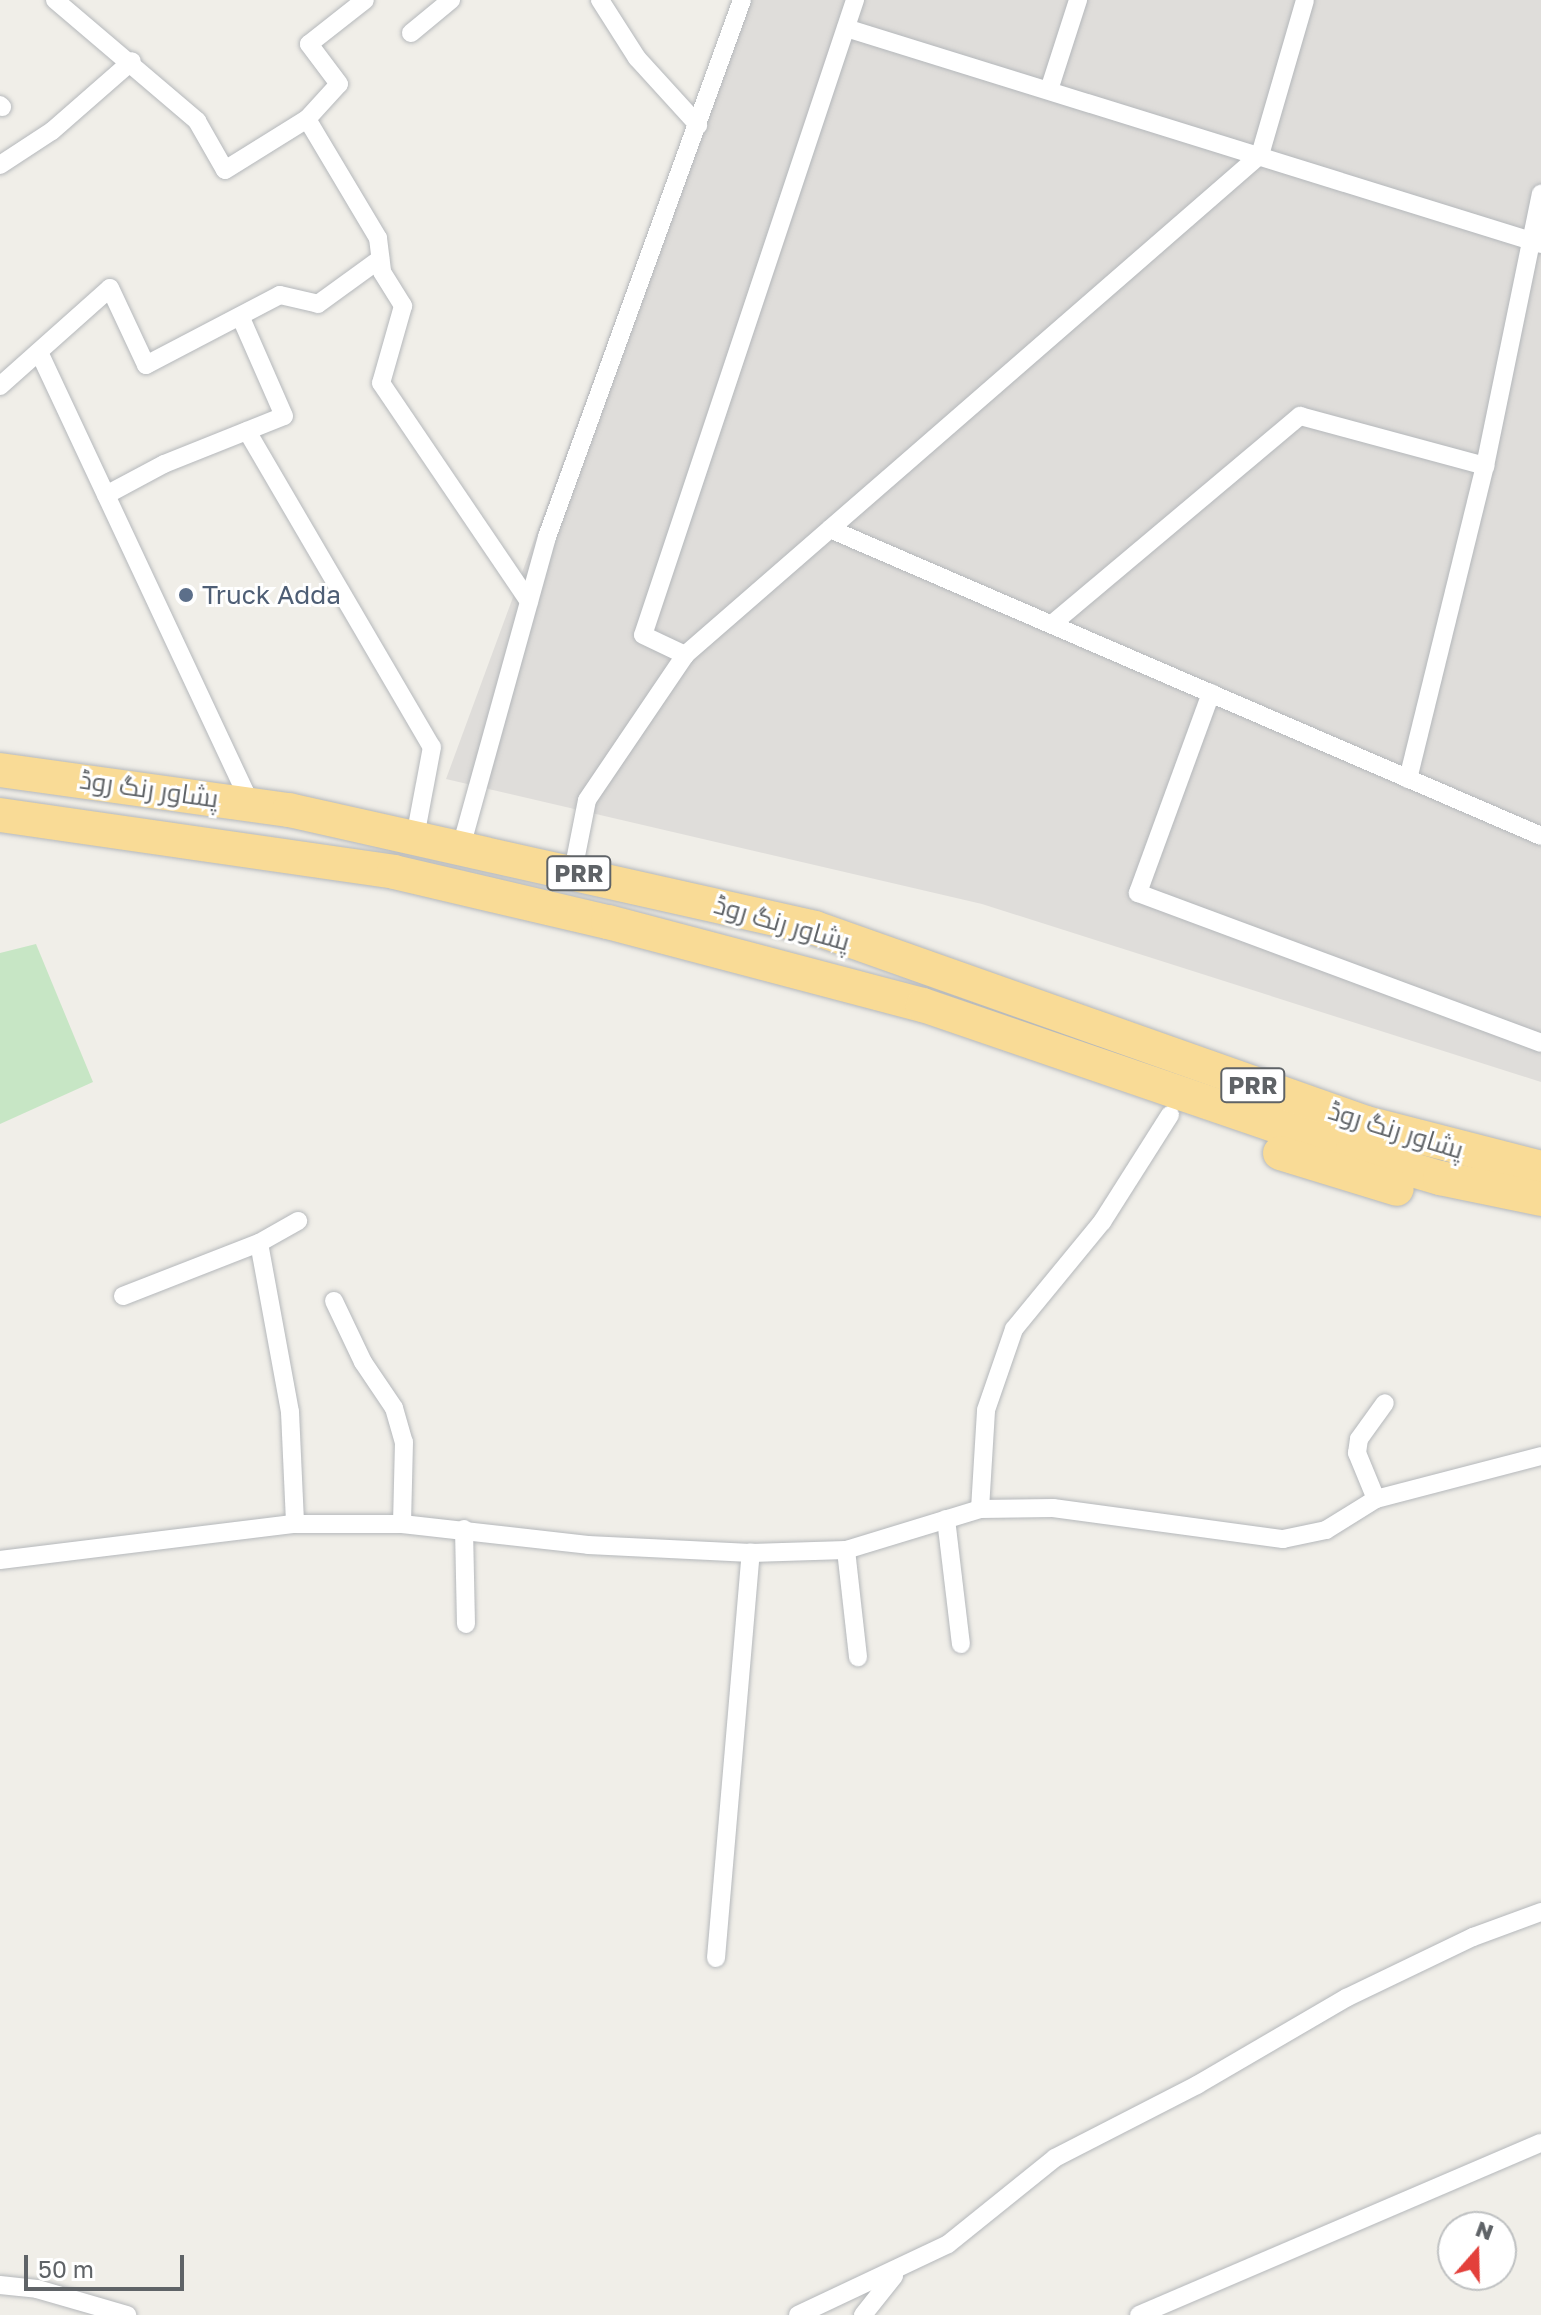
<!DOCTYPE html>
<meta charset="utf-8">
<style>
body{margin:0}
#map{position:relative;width:1541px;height:2315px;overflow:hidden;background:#f0eee8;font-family:"Golos Text",Cairo,sans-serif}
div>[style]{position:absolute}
.industrial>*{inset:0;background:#dfddda}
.green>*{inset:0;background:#c7e6c5}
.roads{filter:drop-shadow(0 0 2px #b5b8bb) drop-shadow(0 0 2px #b5b8bb)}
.street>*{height:18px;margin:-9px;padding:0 9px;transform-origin:9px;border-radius:9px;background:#fff}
.highway>*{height:34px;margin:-17px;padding:0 17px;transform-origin:17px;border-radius:17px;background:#f9db96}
.dots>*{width:22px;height:22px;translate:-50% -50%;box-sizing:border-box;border:4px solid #fff;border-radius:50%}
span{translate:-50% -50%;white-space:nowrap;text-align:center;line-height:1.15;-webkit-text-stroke:6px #fff;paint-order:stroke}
.shield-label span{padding:2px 6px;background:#fff;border:2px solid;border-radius:6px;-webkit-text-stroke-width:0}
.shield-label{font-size:24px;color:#5f6367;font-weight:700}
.service-label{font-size:26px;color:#4e5e75}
.left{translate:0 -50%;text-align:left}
.street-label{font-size:26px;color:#5f6367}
.north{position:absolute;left:1437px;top:2211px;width:80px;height:80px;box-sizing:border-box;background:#fff;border:2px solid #bfc1c2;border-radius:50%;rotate:20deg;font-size:22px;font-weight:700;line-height:32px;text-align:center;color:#5f6367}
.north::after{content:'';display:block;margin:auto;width:28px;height:36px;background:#e3403b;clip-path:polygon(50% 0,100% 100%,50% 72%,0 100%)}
.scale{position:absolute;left:24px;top:2255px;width:160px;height:36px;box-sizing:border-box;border:4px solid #5f6367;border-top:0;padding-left:10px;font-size:24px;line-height:28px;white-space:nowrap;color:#5f6367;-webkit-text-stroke:6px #fff;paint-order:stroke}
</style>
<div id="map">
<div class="industrial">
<div style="clip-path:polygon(733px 0,1541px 0,1541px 1082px,982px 904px,446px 779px)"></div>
</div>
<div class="green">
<div style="clip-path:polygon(36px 944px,93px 1082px,0 1124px,0 953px)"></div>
</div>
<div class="roads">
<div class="street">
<div style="left:55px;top:0;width:187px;rotate:40.4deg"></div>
<div style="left:197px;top:121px;width:56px;rotate:60.3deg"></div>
<div style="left:225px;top:170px;width:97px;rotate:-31.9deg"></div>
<div style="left:307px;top:119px;width:139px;rotate:59.2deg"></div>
<div style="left:378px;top:238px;width:34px;rotate:83deg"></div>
<div style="left:382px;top:272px;width:40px;rotate:58deg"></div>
<div style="left:403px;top:306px;width:80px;rotate:105.9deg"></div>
<div style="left:381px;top:383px;width:264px;rotate:55.9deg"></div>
<div style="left:600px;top:0;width:69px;rotate:57.5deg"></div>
<div style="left:637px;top:58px;width:91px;rotate:47.7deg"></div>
<div style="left:855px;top:0;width:669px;rotate:108.46deg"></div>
<div style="left:643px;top:635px;width:47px;rotate:25.5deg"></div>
<div style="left:685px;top:655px;width:762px;rotate:-41.01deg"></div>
<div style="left:1260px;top:155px;width:161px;rotate:-73.8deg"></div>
<div style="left:846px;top:28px;width:728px;rotate:17.26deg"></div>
<div style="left:411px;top:33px;width:52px;rotate:-39.5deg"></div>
<div style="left:1049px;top:90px;width:95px;rotate:-72.1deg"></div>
<div style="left:0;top:105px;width:3px;rotate:45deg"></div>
<div style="left:307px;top:119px;width:47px;rotate:-47.6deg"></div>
<div style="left:339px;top:84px;width:50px;rotate:-126.9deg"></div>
<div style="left:309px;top:44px;width:71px;rotate:-38.2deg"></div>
<div style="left:0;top:165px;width:62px;rotate:-33.2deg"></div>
<div style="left:52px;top:131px;width:106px;rotate:-41.2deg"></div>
<div style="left:39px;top:352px;width:498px;rotate:64.9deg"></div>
<div style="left:0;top:386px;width:147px;rotate:-41.7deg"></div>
<div style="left:110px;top:288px;width:85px;rotate:64.9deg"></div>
<div style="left:146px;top:365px;width:151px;rotate:-27.6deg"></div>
<div style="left:280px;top:295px;width:39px;rotate:13deg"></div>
<div style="left:318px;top:304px;width:77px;rotate:-36deg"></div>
<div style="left:247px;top:431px;width:366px;rotate:59.7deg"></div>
<div style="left:432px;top:747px;width:92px;rotate:100.7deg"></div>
<div style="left:106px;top:495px;width:66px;rotate:-28.1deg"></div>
<div style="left:164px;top:464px;width:129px;rotate:-21.8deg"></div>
<div style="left:284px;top:416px;width:109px;rotate:-113.7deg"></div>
<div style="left:830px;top:529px;width:774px;rotate:23.35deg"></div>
<div style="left:1052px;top:624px;width:324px;rotate:-40deg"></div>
<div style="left:1300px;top:416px;width:192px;rotate:15.1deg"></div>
<div style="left:1211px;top:693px;width:213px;rotate:110.1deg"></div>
<div style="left:1138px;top:893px;width:430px;rotate:20.4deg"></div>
<div style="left:1408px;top:779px;width:322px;rotate:-76.2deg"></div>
<div style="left:1485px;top:466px;width:278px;rotate:-78.4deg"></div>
<div style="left:461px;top:847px;width:322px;rotate:-74.5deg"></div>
<div style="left:547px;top:537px;width:571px;rotate:-70.04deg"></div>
<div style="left:573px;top:871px;width:72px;rotate:-78.8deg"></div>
<div style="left:587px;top:800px;width:175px;rotate:-55.9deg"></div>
<div style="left:259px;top:1243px;width:45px;rotate:-29.4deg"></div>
<div style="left:123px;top:1296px;width:146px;rotate:-21.3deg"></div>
<div style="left:259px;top:1243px;width:172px;rotate:79.6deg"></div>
<div style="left:290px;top:1412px;width:112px;rotate:87.4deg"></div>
<div style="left:334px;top:1301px;width:68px;rotate:64.6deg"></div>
<div style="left:363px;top:1362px;width:55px;rotate:56deg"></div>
<div style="left:394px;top:1408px;width:35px;rotate:74deg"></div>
<div style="left:404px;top:1442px;width:82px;rotate:91.4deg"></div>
<div style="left:1376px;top:1499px;width:50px;rotate:-112.4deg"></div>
<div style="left:1357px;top:1453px;width:14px;rotate:-82deg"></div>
<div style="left:1359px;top:1439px;width:44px;rotate:-54.2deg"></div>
<div style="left:980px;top:1509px;width:99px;rotate:-86.5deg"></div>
<div style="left:986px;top:1410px;width:86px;rotate:-70.9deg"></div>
<div style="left:1014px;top:1329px;width:139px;rotate:-50.6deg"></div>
<div style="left:1102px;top:1222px;width:127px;rotate:-57.6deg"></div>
<div style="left:946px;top:1519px;width:126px;rotate:83.2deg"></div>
<div style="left:464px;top:1529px;width:95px;rotate:88.8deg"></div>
<div style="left:846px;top:1550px;width:108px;rotate:83.6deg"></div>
<div style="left:0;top:1560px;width:297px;rotate:-7deg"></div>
<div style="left:295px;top:1524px;width:107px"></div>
<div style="left:402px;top:1524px;width:187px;rotate:6.4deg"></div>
<div style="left:588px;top:1545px;width:163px;rotate:2.8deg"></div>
<div style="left:751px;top:1553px;width:95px;rotate:-1.8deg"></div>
<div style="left:846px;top:1550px;width:140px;rotate:-17deg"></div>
<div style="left:980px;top:1509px;width:73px;rotate:-0.8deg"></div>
<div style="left:1053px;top:1508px;width:232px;rotate:7.7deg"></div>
<div style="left:1283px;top:1539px;width:44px;rotate:-11.8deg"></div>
<div style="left:1326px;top:1530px;width:59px;rotate:-31.8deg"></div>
<div style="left:1376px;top:1499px;width:171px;rotate:-14.6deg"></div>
<div style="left:716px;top:1958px;width:407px;rotate:-85.1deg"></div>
<div style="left:0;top:2285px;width:37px;rotate:6deg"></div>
<div style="left:37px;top:2289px;width:94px;rotate:16.1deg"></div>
<div style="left:798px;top:2315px;width:166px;rotate:-25.3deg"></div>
<div style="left:948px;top:2244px;width:137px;rotate:-38.8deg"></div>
<div style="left:1055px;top:2158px;width:160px;rotate:-27.2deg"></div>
<div style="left:1197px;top:2085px;width:173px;rotate:-30.3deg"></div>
<div style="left:1346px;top:1998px;width:141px;rotate:-25.7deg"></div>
<div style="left:1473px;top:1937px;width:72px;rotate:-20.2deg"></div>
<div style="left:863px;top:2315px;width:50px;rotate:-51.5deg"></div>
<div style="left:1139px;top:2315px;width:437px;rotate:-23.2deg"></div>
</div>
<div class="highway">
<div style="left:0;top:770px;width:292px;rotate:7.9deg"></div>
<div style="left:289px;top:810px;width:539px;rotate:12.64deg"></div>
<div style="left:815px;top:928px;width:584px;rotate:19.49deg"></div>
<div style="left:1366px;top:1123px;width:181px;rotate:14.4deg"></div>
<div style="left:0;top:815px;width:398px;rotate:8.2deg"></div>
<div style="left:394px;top:872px;width:220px;rotate:13.2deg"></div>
<div style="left:608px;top:922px;width:326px;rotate:14.8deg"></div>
<div style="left:923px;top:1005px;width:453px;rotate:18.9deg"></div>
<div style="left:1352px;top:1152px;width:92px;rotate:16.5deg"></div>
<div style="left:1440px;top:1178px;width:103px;rotate:11.7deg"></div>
<div style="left:1280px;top:1153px;width:122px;rotate:17.1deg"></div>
</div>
</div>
<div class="dots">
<div style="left:186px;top:595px;background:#5c6f8a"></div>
</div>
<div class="shield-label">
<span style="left:579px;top:873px">PRR</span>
<span style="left:1253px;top:1085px">PRR</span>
</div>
<div class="service-label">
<span class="left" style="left:202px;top:595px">Truck Adda</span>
</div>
<div class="street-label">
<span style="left:149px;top:789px;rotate:8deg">پشاور رنگ روڈ</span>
<span style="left:782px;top:923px;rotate:16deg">پشاور رنگ روڈ</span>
<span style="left:1396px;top:1130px;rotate:17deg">پشاور رنگ روڈ</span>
</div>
<div class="north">N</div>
<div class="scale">50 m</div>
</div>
